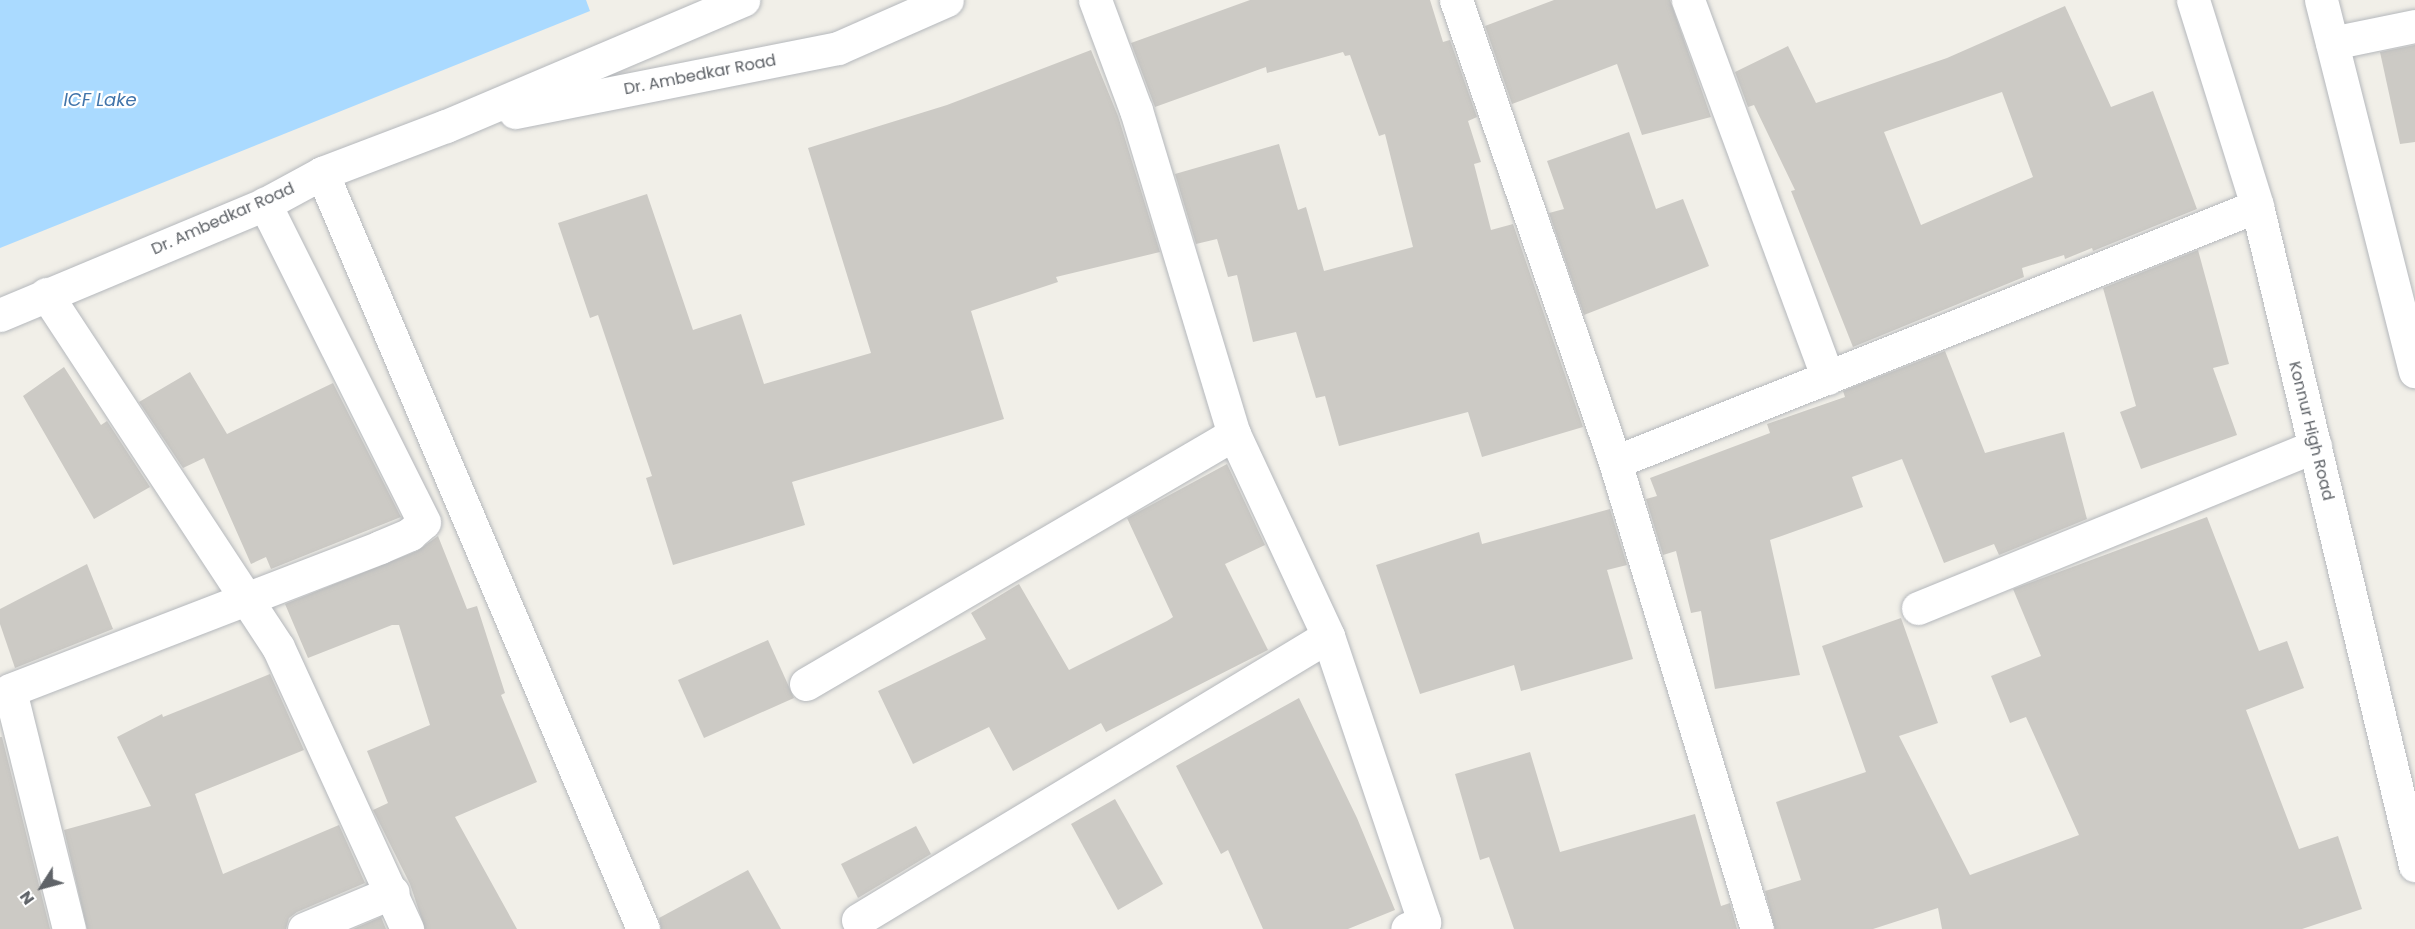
<!DOCTYPE html>
<style>
body{margin:0}
#map{position:relative;width:2415px;height:929px;overflow:hidden;background:#f1efe8;font-family:Poppins,sans-serif}
div>[style]{position:absolute}
.water>*{inset:0;background:#aadaff}
.building>*{inset:0;background:#cccac5}
.roads{filter:drop-shadow(0 0 2px #b5b8bc) drop-shadow(0 0 2px #b5b8bc)}
.street>*{height:33px;margin:-16.5px;padding:0 16.5px;transform-origin:16.5px;border-radius:16.5px;background:#fff}
.secondary>*{height:33px;margin:-16.5px;padding:0 16.5px;transform-origin:16.5px;border-radius:16.5px;background:#fff}
span{translate:-50% -50%;white-space:nowrap;text-align:center;line-height:1.15;-webkit-text-stroke:4.5px #fff;paint-order:stroke}
.street-label{font-size:16px;color:#5f6368}
.water-label{font-size:18px;color:#4174aa;font-style:italic}
.north{position:absolute;left:12px;top:857px;width:60px;height:60px;-webkit-text-stroke:4px #fff;paint-order:stroke;rotate:234deg;font-size:16px;font-weight:700;line-height:24px;text-align:center;color:#5f6368}
.north::after{content:'';display:block;margin:auto;width:21px;height:27px;background:#5f6368;clip-path:polygon(50% 0,100% 100%,50% 72%,0 100%)}
</style>
<div id="map">
<div class="water">
<div style="clip-path:polygon(0 0,586px 0,590px 11px,0 248px)"></div>
</div>
<div class="building">
<div style="clip-path:polygon(1250px 0,1430px 0,1443px 42px,1450px 40px,1477px 117px,1468px 121px,1481px 162px,1474px 164px,1491px 230px,1513px 224px,1583px 427px,1482px 457px,1468px 412px,1339px 446px,1325px 396px,1316px 398px,1296px 332px,1253px 342px,1237px 275px,1228px 277px,1217px 239px,1196px 244px,1175px 174px,1279px 144px,1298px 210px,1306px 207px,1324px 271px,1413px 247px,1385px 134px,1379px 136px,1350px 55px,1345px 56px,1343px 52px,1267px 73px,1266px 67px,1155px 107px,1131px 43px)"></div>
<div style="clip-path:polygon(1554px 0,1670px 0,1711px 117px,1642px 135px,1617px 64px,1512px 104px,1485px 26px)"></div>
<div style="clip-path:polygon(evenodd,2065px 6px,2111px 107px,2153px 91px,2197px 209px,2093px 251px,2092px 248px,2065px 259px,2064px 255px,2022px 268px,2024px 277px,1853px 347px,1791px 191px,1795px 190px,1754px 105px,1748px 107px,1735px 72px,1788px 46px,1816px 103px,1947px 58px,2065px 6px,2002px 92px,2033px 177px,1921px 225px,1884px 132px,2002px 92px)"></div>
<div style="clip-path:polygon(2415px 45px,2415px 142px,2400px 144px,2380px 52px)"></div>
<div style="clip-path:polygon(1091px 50px,1118px 116px,1160px 252px,1056px 277px,1058px 282px,971px 311px,1004px 419px,792px 482px,805px 525px,673px 565px,646px 478px,652px 476px,598px 315px,590px 318px,558px 223px,647px 194px,693px 330px,741px 314px,764px 384px,871px 353px,808px 148px,947px 105px)"></div>
<div style="clip-path:polygon(1629px 132px,1656px 209px,1683px 199px,1709px 266px,1584px 315px,1549px 213px,1564px 209px,1547px 161px)"></div>
<div style="clip-path:polygon(2198px 250px,2229px 364px,2213px 368px,2237px 435px,2141px 469px,2120px 412px,2136px 406px,2103px 288px)"></div>
<div style="clip-path:polygon(1945px 351px,1985px 453px,2064px 432px,2087px 519px,1999px 555px,1994px 544px,1944px 563px,1902px 459px,1852px 477px,1863px 507px,1770px 540px,1800px 675px,1715px 689px,1701px 611px,1691px 613px,1676px 551px,1663px 555px,1646px 499px,1657px 496px,1650px 478px,1770px 433px,1767px 424px,1845px 397px,1843px 391px)"></div>
<div style="clip-path:polygon(64px 367px,101px 425px,107px 421px,150px 487px,94px 519px,23px 396px)"></div>
<div style="clip-path:polygon(190px 372px,227px 434px,333px 383px,401px 517px,271px 569px,266px 557px,251px 564px,204px 458px,183px 468px,139px 402px)"></div>
<div style="clip-path:polygon(1227px 464px,1265px 545px,1225px 564px,1268px 650px,1106px 732px,1101px 723px,1013px 771px,989px 727px,913px 764px,878px 691px,986px 639px,971px 613px,1019px 584px,1069px 670px,1167px 621px,1173px 617px,1127px 518px)"></div>
<div style="clip-path:polygon(1610px 509px,1627px 565px,1607px 570px,1633px 659px,1521px 691px,1514px 665px,1420px 694px,1376px 565px,1479px 532px,1482px 544px)"></div>
<div style="clip-path:polygon(2207px 517px,2259px 651px,2287px 641px,2304px 688px,2246px 710px,2299px 849px,2338px 836px,2362px 909px,2302px 929px,1942px 929px,1938px 908px,1873px 929px,1775px 929px,1765px 891px,1801px 880px,1776px 802px,1866px 772px,1822px 646px,1901px 618px,1938px 723px,1899px 736px,1970px 875px,2079px 835px,2026px 717px,2010px 723px,1991px 676px,2041px 656px,2013px 589px)"></div>
<div style="clip-path:polygon(438px 536px,467px 609px,477px 606px,505px 693px,501px 695px,537px 782px,455px 817px,517px 929px,425px 929px,410px 884px,373px 810px,388px 803px,367px 751px,430px 725px,399px 625px,392px 625px,308px 658px,285px 604px,417px 551px)"></div>
<div style="clip-path:polygon(87px 564px,113px 629px,15px 668px,0 624px,0 609px)"></div>
<div style="clip-path:polygon(768px 640px,794px 698px,704px 738px,678px 680px)"></div>
<div style="clip-path:polygon(270px 674px,304px 750px,195px 794px,223px 874px,339px 825px,365px 883px,297px 912px,289px 918px,286px 929px,87px 929px,64px 830px,151px 806px,117px 737px,162px 714px,163px 717px)"></div>
<div style="clip-path:polygon(1299px 698px,1357px 818px,1395px 910px,1348px 929px,1263px 929px,1228px 850px,1221px 854px,1176px 766px)"></div>
<div style="clip-path:polygon(0 737px,2px 737px,50px 929px,0 929px)"></div>
<div style="clip-path:polygon(1530px 752px,1560px 852px,1695px 814px,1721px 906px,1730px 903px,1737px 929px,1514px 929px,1489px 857px,1480px 860px,1455px 774px)"></div>
<div style="clip-path:polygon(1115px 799px,1163px 884px,1118px 910px,1071px 824px)"></div>
<div style="clip-path:polygon(916px 826px,931px 854px,858px 898px,841px 864px)"></div>
<div style="clip-path:polygon(748px 870px,781px 929px,661px 929px,659px 918px)"></div>
<div style="clip-path:polygon(381px 917px,386px 929px,353px 929px)"></div>
</div>
<div class="roads">
<div class="street">
<div style="left:1095px;top:0;width:117px;rotate:69.6deg"></div>
<div style="left:1136px;top:110px;width:338px;rotate:73.2deg"></div>
<div style="left:1234px;top:434px;width:223px;rotate:65deg"></div>
<div style="left:1328px;top:636px;width:302px;rotate:71.4deg"></div>
<div style="left:1424px;top:922px;width:18px;rotate:158deg"></div>
<div style="left:1456px;top:0;width:489px;rotate:71deg"></div>
<div style="left:1615px;top:462px;width:488px;rotate:73.1deg"></div>
<div style="left:1688px;top:0;width:403px;rotate:69.7deg"></div>
<div style="left:2321px;top:0;width:383px;rotate:75.8deg"></div>
<div style="left:2332px;top:43px;width:85px;rotate:-11.6deg"></div>
<div style="left:322px;top:173px;width:821px;rotate:66.99deg"></div>
<div style="left:46px;top:294px;width:422px;rotate:56.7deg"></div>
<div style="left:278px;top:647px;width:310px;rotate:65.4deg"></div>
<div style="left:1615px;top:462px;width:691px;rotate:-21.74deg"></div>
<div style="left:1918px;top:608px;width:429px;rotate:-22.2deg"></div>
<div style="left:806px;top:684px;width:496px;rotate:-30.3deg"></div>
<div style="left:858px;top:920px;width:549px;rotate:-31.14deg"></div>
<div style="left:69px;top:929px;width:246px;rotate:-103.9deg"></div>
<div style="left:10px;top:690px;width:397px;rotate:-21.1deg"></div>
<div style="left:380px;top:547px;width:33px;rotate:-23deg"></div>
<div style="left:410px;top:534px;width:18px;rotate:-41deg"></div>
<div style="left:424px;top:522px;width:356px;rotate:-116.6deg"></div>
<div style="left:304px;top:929px;width:96px;rotate:-22.6deg"></div>
</div>
<div class="secondary">
<div style="left:2193px;top:0;width:216px;rotate:72.7deg"></div>
<div style="left:2257px;top:206px;width:678px;rotate:76.52deg"></div>
<div style="left:515px;top:112px;width:329px;rotate:-11.2deg"></div>
<div style="left:838px;top:48px;width:119px;rotate:-23.8deg"></div>
<div style="left:0;top:315px;width:287px;rotate:-22.7deg"></div>
<div style="left:265px;top:204px;width:65px;rotate:-28.5deg"></div>
<div style="left:322px;top:173px;width:133px;rotate:-20.8deg"></div>
<div style="left:446px;top:126px;width:323px;rotate:-23deg"></div>
</div>
</div>
<div class="street-label">
<span style="left:700px;top:75px;rotate:-11deg">Dr. Ambedkar Road</span>
<span style="left:223px;top:219px;rotate:-24deg">Dr. Ambedkar Road</span>
<span style="left:2311px;top:431px;rotate:76deg">Konnur High Road</span>
</div>
<div class="water-label">
<span style="left:100px;top:100px">ICF Lake</span>
</div>
<div class="north">N</div>
</div>
